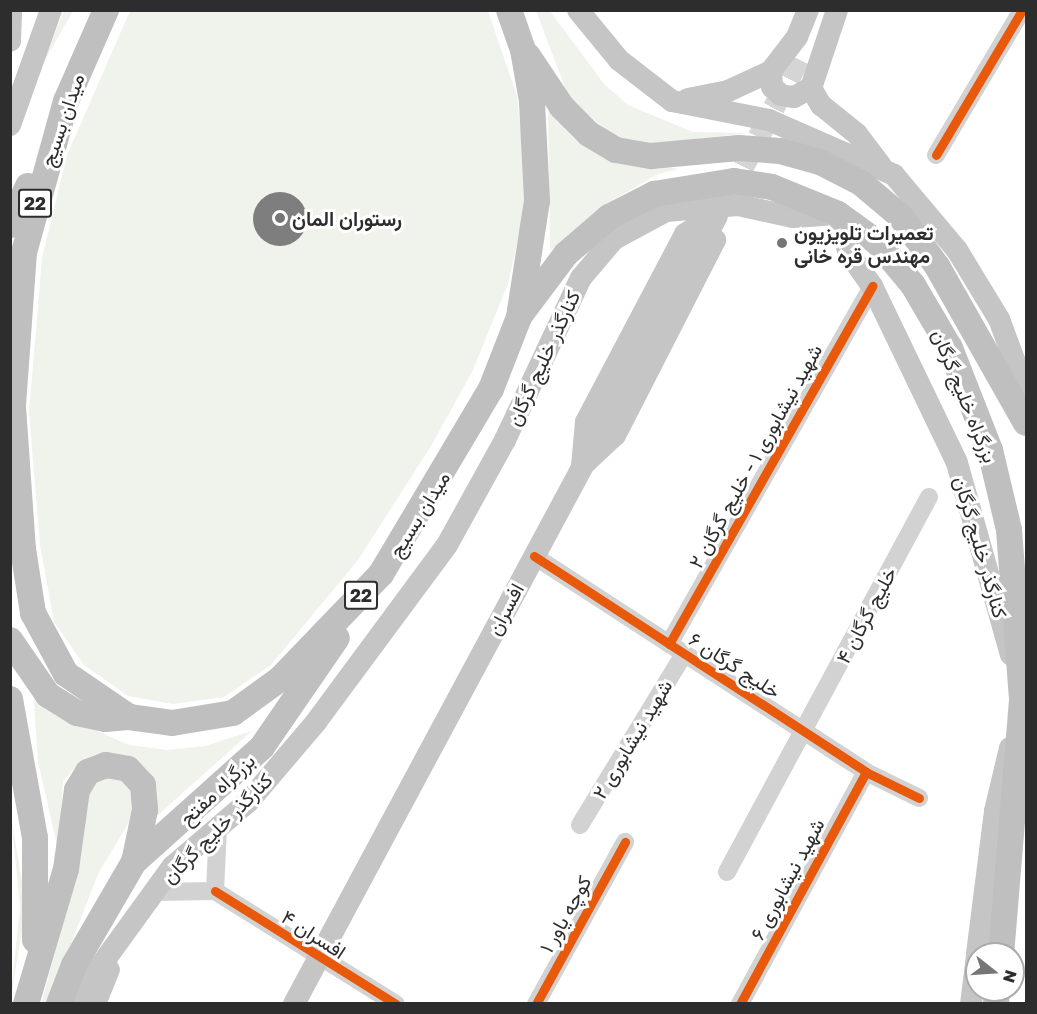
<!DOCTYPE html>
<meta charset="utf-8">
<style>
body{margin:0}
#map{position:relative;width:1037px;height:1014px;overflow:hidden;background:#fff;font-family:"Golos Text",Vazirmatn,sans-serif}
div>[style]{position:absolute}
.green>*{inset:0;background:#f0f3ec}
.building>*{inset:0;background:#7e7e7e}
.round{border-radius:50%}
.major-tunnel>*{height:22px;margin-top:-11px;transform-origin:0;background:repeating-linear-gradient(90deg,#d5d5d5 0 22px,transparent 0 33px)}
.minor>*{height:18px;margin:-9px;padding:0 9px;transform-origin:9px;border-radius:9px;background:#d2d2d2}
.major>*{height:22px;margin:-11px;padding:0 11px;transform-origin:11px;border-radius:11px;background:#c5c5c5}
.highway>*{height:26px;margin:-13px;padding:0 13px;transform-origin:13px;border-radius:13px;background:#bfbfbf}
.cycleway>*{height:9px;margin:-4.5px;padding:0 4.5px;transform-origin:4.5px;border-radius:4.5px;background:#e8590c}
.dots>*{width:16px;height:16px;translate:-50% -50%;box-sizing:border-box;border:3px solid #fff;border-radius:50%}
span{translate:-50% -50%;white-space:nowrap;text-align:center;line-height:1.15;-webkit-text-stroke:6px #fff;paint-order:stroke}
.shield-label span{padding:2px 4px;background:#fff;border:2px solid;border-radius:4px;-webkit-text-stroke-width:0}
.shield-label{font-size:18px;color:#2d2d2d;font-weight:700}
.street-label{font-size:20px;color:#2d2d2d}
.poi-label{font-size:20px;color:#2d2d2d;font-weight:700}
.left{translate:0 -50%;text-align:left}
.frame{position:absolute;inset:0;border:12px solid #2d2d2d;pointer-events:none}
.north{position:absolute;left:965px;top:942px;width:60px;height:60px;box-sizing:border-box;background:#fff;border:2px solid #ababab;border-radius:50%;rotate:107deg;font-size:16px;font-weight:700;line-height:24px;text-align:center;color:#2d2d2d}
.north::after{content:'';display:block;margin:auto;width:21px;height:27px;background:#767676;clip-path:polygon(50% 0,100% 100%,50% 72%,0 100%)}
</style>
<div id="map">
<div class="green">
<div style="clip-path:polygon(64px 11px,73px 11px,39px 71px)"></div>
<div style="clip-path:polygon(130px 11px,488px 11px,517px 96px,521px 135px,524px 213px,508px 284px,472px 372px,431px 446px,358px 560px,271px 665px,224px 697px,173px 704px,128px 696px,84px 665px,54px 622px,40px 545px,29px 412px,42px 258px,67px 155px)"></div>
<div style="clip-path:polygon(536px 11px,550px 11px,604px 84px,628px 105px,693px 132px,749px 133px,643px 145px,612px 135px,569px 98px)"></div>
<div style="clip-path:polygon(548px 110px,585px 147px,613px 160px,679px 169px,658px 174px,603px 206px,550px 251px)"></div>
<div style="clip-path:polygon(33px 688px,65px 717px,129px 745px,167px 750px,205px 746px,252px 731px,158px 815px,157px 789px,145px 768px,126px 756px,101px 754px,80px 762px,63px 781px,59px 854px,38px 762px)"></div>
<div style="clip-path:polygon(105px 777px,117px 777px,129px 786px,135px 800px,132px 817px,98px 874px,48px 1003px,41px 1004px,81px 857px,82px 809px,93px 782px)"></div>
<div style="clip-path:polygon(11px 815px,26px 906px,10px 1003px,20px 908px)"></div>
</div>
<div class="building">
<div class="round" style="left:253px;top:192px;width:54px;height:54px"></div>
</div>
<div class="major-tunnel">
<div style="left:728px;top:196px;width:165px;rotate:-62.5deg"></div>
</div>
<div class="minor">
<div style="left:936px;top:155px;width:169px;rotate:-59.3deg"></div>
<div style="left:534px;top:556px;width:396px;rotate:33deg"></div>
<div style="left:866px;top:772px;width:59px;rotate:26.1deg"></div>
<div style="left:669px;top:644px;width:412px;rotate:-60.4deg"></div>
<div style="left:580px;top:825px;width:200px;rotate:-58.7deg"></div>
<div style="left:727px;top:872px;width:426px;rotate:-61.7deg"></div>
<div style="left:215px;top:891px;width:213px;rotate:32deg"></div>
<div style="left:215px;top:891px;width:63px;rotate:-87.3deg"></div>
<div style="left:154px;top:892px;width:61px;rotate:-0.9deg"></div>
<div style="left:536px;top:1004px;width:185px;rotate:-61.2deg"></div>
<div style="left:740px;top:1004px;width:264px;rotate:-61.5deg"></div>
</div>
<div class="major">
<div style="left:578px;top:10px;width:65px;rotate:50.6deg"></div>
<div style="left:619px;top:60px;width:67px;rotate:37.7deg"></div>
<div style="left:672px;top:101px;width:99px;rotate:11.1deg"></div>
<div style="left:769px;top:120px;width:137px;rotate:23.7deg"></div>
<div style="left:894px;top:175px;width:98px;rotate:50deg"></div>
<div style="left:957px;top:250px;width:81px;rotate:58.7deg"></div>
<div style="left:999px;top:319px;width:78px;rotate:69.7deg"></div>
<div style="left:837px;top:10px;width:82px;rotate:108.4deg"></div>
<div style="left:811px;top:88px;width:20px;rotate:60deg"></div>
<div style="left:821px;top:105px;width:46px;rotate:38.9deg"></div>
<div style="left:857px;top:134px;width:39px;rotate:53deg"></div>
<div style="left:10px;top:41px;width:31px;rotate:-88deg"></div>
<div style="left:771px;top:71px;width:16px;rotate:86deg"></div>
<div style="left:772px;top:87px;width:12px;rotate:42deg"></div>
<div style="left:781px;top:95px;width:13px;rotate:9deg"></div>
<div style="left:794px;top:97px;width:19px;rotate:-28deg"></div>
<div style="left:688px;top:99px;width:41px;rotate:-11.3deg"></div>
<div style="left:728px;top:91px;width:47px;rotate:-24.9deg"></div>
<div style="left:771px;top:71px;width:43px;rotate:-52.6deg"></div>
<div style="left:797px;top:37px;width:29px;rotate:-68deg"></div>
<div style="left:10px;top:125px;width:122px;rotate:-70.4deg"></div>
<div style="left:696px;top:227px;width:23px;rotate:34deg"></div>
<div style="left:715px;top:240px;width:219px;rotate:117.1deg"></div>
<div style="left:615px;top:435px;width:45px;rotate:136.8deg"></div>
<div style="left:582px;top:466px;width:44px;rotate:-84.8deg"></div>
<div style="left:586px;top:422px;width:212px;rotate:-62.2deg"></div>
<div style="left:685px;top:234px;width:13px;rotate:-32deg"></div>
<div style="left:977px;top:954px;width:144px;rotate:-82.8deg"></div>
<div style="left:995px;top:811px;width:65px;rotate:-76.6deg"></div>
<div style="left:73px;top:1004px;width:170px;rotate:-54.1deg"></div>
<div style="left:173px;top:866px;width:99px;rotate:-40.5deg"></div>
<div style="left:248px;top:802px;width:105px;rotate:-49.6deg"></div>
<div style="left:316px;top:722px;width:220px;rotate:-53.5deg"></div>
<div style="left:447px;top:545px;width:120px;rotate:-61.1deg"></div>
<div style="left:505px;top:440px;width:179px;rotate:-64.9deg"></div>
<div style="left:581px;top:278px;width:51px;rotate:-49.8deg"></div>
<div style="left:614px;top:239px;width:59px;rotate:-28.3deg"></div>
<div style="left:666px;top:211px;width:72px;rotate:-4.8deg"></div>
<div style="left:738px;top:205px;width:56px;rotate:12.3deg"></div>
<div style="left:793px;top:217px;width:45px;rotate:-3.8deg"></div>
<div style="left:838px;top:214px;width:39px;rotate:75deg"></div>
<div style="left:848px;top:252px;width:42px;rotate:54.8deg"></div>
<div style="left:872px;top:286px;width:196px;rotate:64.3deg"></div>
<div style="left:957px;top:463px;width:199px;rotate:74.3deg"></div>
<div style="left:95px;top:1004px;width:37px;rotate:-68deg"></div>
<div style="left:294px;top:1004px;width:894px;rotate:-61.77deg"></div>
<div style="left:971px;top:1004px;width:48px;rotate:-82.9deg"></div>
</div>
<div class="highway">
<div style="left:106px;top:10px;width:99px;rotate:113.7deg"></div>
<div style="left:66px;top:101px;width:157px;rotate:105.5deg"></div>
<div style="left:24px;top:252px;width:155px;rotate:94.1deg"></div>
<div style="left:13px;top:407px;width:142px;rotate:86deg"></div>
<div style="left:23px;top:549px;width:65px;rotate:81.1deg"></div>
<div style="left:33px;top:613px;width:69px;rotate:61.6deg"></div>
<div style="left:66px;top:674px;width:76px;rotate:34.3deg"></div>
<div style="left:129px;top:717px;width:43px;rotate:7.9deg"></div>
<div style="left:172px;top:723px;width:62px;rotate:-9.3deg"></div>
<div style="left:233px;top:713px;width:58px;rotate:-35.9deg"></div>
<div style="left:280px;top:679px;width:146px;rotate:-46.1deg"></div>
<div style="left:381px;top:574px;width:215px;rotate:-59.3deg"></div>
<div style="left:491px;top:389px;width:77px;rotate:-68.7deg"></div>
<div style="left:519px;top:317px;width:117px;rotate:-81.2deg"></div>
<div style="left:537px;top:201px;width:100px;rotate:-92.9deg"></div>
<div style="left:532px;top:101px;width:52px;rotate:-100deg"></div>
<div style="left:523px;top:50px;width:42px;rotate:-109.3deg"></div>
<div style="left:528px;top:56px;width:61px;rotate:56.3deg"></div>
<div style="left:562px;top:107px;width:38px;rotate:45deg"></div>
<div style="left:589px;top:134px;width:31px;rotate:31deg"></div>
<div style="left:616px;top:150px;width:36px;rotate:10deg"></div>
<div style="left:651px;top:156px;width:88px;rotate:-5.2deg"></div>
<div style="left:739px;top:148px;width:41px;rotate:4.2deg"></div>
<div style="left:780px;top:151px;width:41px;rotate:15.4deg"></div>
<div style="left:820px;top:162px;width:46px;rotate:27.1deg"></div>
<div style="left:861px;top:183px;width:51px;rotate:40.2deg"></div>
<div style="left:900px;top:216px;width:62px;rotate:53.5deg"></div>
<div style="left:937px;top:266px;width:180px;rotate:60.5deg"></div>
<div style="left:10px;top:225px;width:43px;rotate:-65.2deg"></div>
<div style="left:521px;top:314px;width:75px;rotate:-53.1deg"></div>
<div style="left:566px;top:254px;width:57px;rotate:-40.7deg"></div>
<div style="left:609px;top:217px;width:51px;rotate:-27.1deg"></div>
<div style="left:654px;top:194px;width:81px;rotate:-9.2deg"></div>
<div style="left:734px;top:181px;width:38px;rotate:9deg"></div>
<div style="left:772px;top:187px;width:71px;rotate:22.2deg"></div>
<div style="left:838px;top:214px;width:49px;rotate:35.9deg"></div>
<div style="left:878px;top:243px;width:55px;rotate:50.2deg"></div>
<div style="left:913px;top:285px;width:73px;rotate:59.6deg"></div>
<div style="left:950px;top:348px;width:110px;rotate:68.6deg"></div>
<div style="left:990px;top:450px;width:82px;rotate:76.6deg"></div>
<div style="left:1009px;top:530px;width:170px;rotate:85.6deg"></div>
<div style="left:1022px;top:700px;width:255px;rotate:94.7deg"></div>
<div style="left:10px;top:640px;width:67px;rotate:55.4deg"></div>
<div style="left:48px;top:695px;width:34px;rotate:32deg"></div>
<div style="left:77px;top:713px;width:29px;rotate:12deg"></div>
<div style="left:105px;top:719px;width:23px;rotate:-5deg"></div>
<div style="left:10px;top:699px;width:141px;rotate:79.8deg"></div>
<div style="left:35px;top:838px;width:102px;rotate:90deg"></div>
<div style="left:26px;top:1004px;width:141px;rotate:-73.5deg"></div>
<div style="left:66px;top:869px;width:80px;rotate:-82.1deg"></div>
<div style="left:77px;top:790px;width:21px;rotate:-59deg"></div>
<div style="left:88px;top:772px;width:19px;rotate:-21deg"></div>
<div style="left:106px;top:765px;width:22px;rotate:10deg"></div>
<div style="left:128px;top:769px;width:22px;rotate:47deg"></div>
<div style="left:143px;top:785px;width:25px;rotate:85deg"></div>
<div style="left:145px;top:810px;width:53px;rotate:101.9deg"></div>
<div style="left:59px;top:1004px;width:42px;rotate:-69deg"></div>
<div style="left:74px;top:965px;width:119px;rotate:-59.8deg"></div>
<div style="left:134px;top:862px;width:172px;rotate:-41.9deg"></div>
<div style="left:262px;top:747px;width:132px;rotate:-55.5deg"></div>
<div style="left:996px;top:1004px;width:14px;rotate:-86deg"></div>
</div>
<div class="cycleway">
<div style="left:936px;top:155px;width:169px;rotate:-59.3deg"></div>
<div style="left:534px;top:556px;width:396px;rotate:33deg"></div>
<div style="left:866px;top:772px;width:59px;rotate:26.1deg"></div>
<div style="left:669px;top:644px;width:412px;rotate:-60.4deg"></div>
<div style="left:215px;top:891px;width:213px;rotate:32deg"></div>
<div style="left:536px;top:1004px;width:185px;rotate:-61.2deg"></div>
<div style="left:740px;top:1004px;width:264px;rotate:-61.5deg"></div>
</div>
<div class="dots">
<div style="left:280px;top:218px;background:#767676"></div>
<div style="left:782px;top:243px;background:#767676"></div>
</div>
<div class="shield-label">
<span style="left:35px;top:203px">22</span>
<span style="left:361px;top:595px">22</span>
</div>
<div class="street-label">
<span style="left:62px;top:120px;rotate:-71deg">میدان بسیج</span>
<span style="left:543px;top:358px;rotate:-65deg">کنارگذر خلیج گرگان</span>
<span style="left:965px;top:396px;rotate:68deg">بزرگراه خلیج گرگان</span>
<span style="left:755px;top:456px;rotate:-61deg">شهید نیشابوری ۱ - خلیج گرگان ۲</span>
<span style="left:419px;top:514px;rotate:-58deg">میدان بسیج</span>
<span style="left:981px;top:547px;rotate:74deg">کنارگذر خلیج گرگان</span>
<span style="left:505px;top:609px;rotate:-62deg">افسران</span>
<span style="left:866px;top:615px;rotate:-62deg">خلیج گرگان ۴</span>
<span style="left:735px;top:665px;rotate:33deg">خلیج گرگان ۶</span>
<span style="left:632px;top:739px;rotate:-59deg">شهید نیشابوری ۲</span>
<span style="left:217px;top:789px;rotate:-43deg">بزرگراه مفتح</span>
<span style="left:217px;top:828px;rotate:-45deg">کنارگذر خلیج گرگان</span>
<span style="left:787px;top:879px;rotate:-62deg">شهید نیشابوری ۶</span>
<span style="left:565px;top:914px;rotate:-61deg">کوچه یاور ۱</span>
<span style="left:314px;top:934px;rotate:33deg">افسران ۴</span>
</div>
<div class="poi-label">
<span class="left" style="left:292px;top:218px">رستوران المان</span>
<span class="left" style="left:794px;top:244px">تعمیرات تلویزیون<br>مهندس قره خانی</span>
</div>
<div class="frame"></div>
<div class="north">N</div>
</div>
